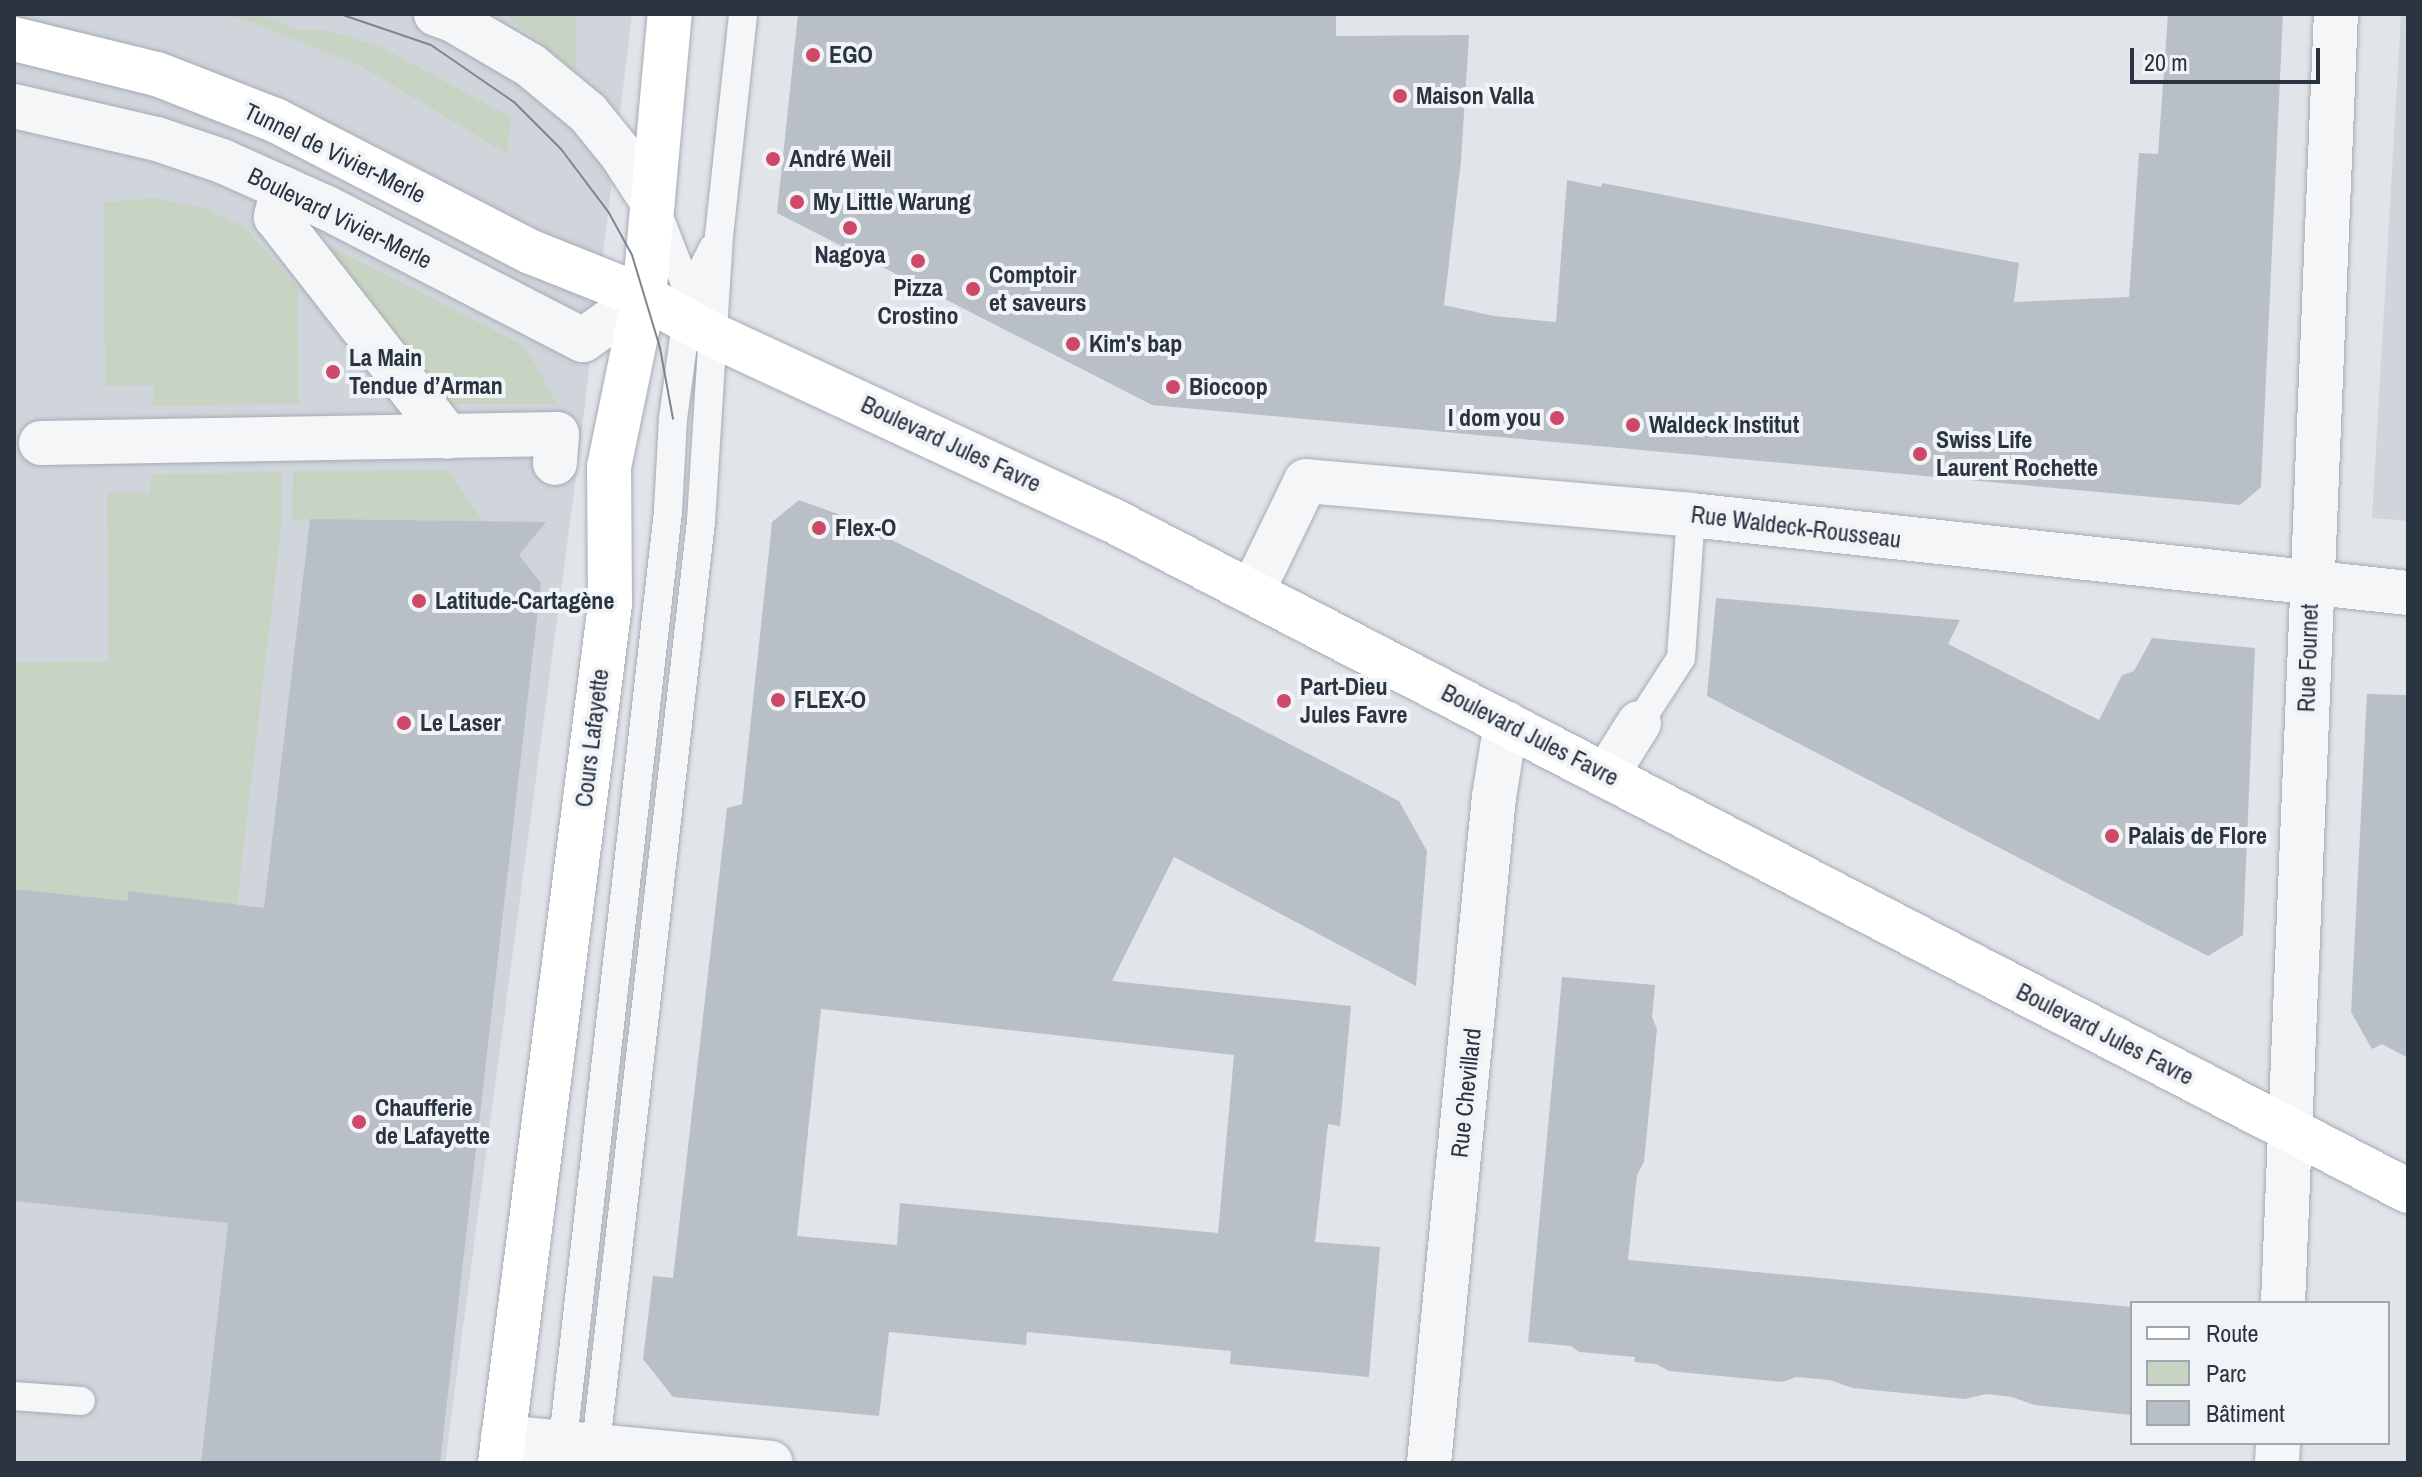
<!DOCTYPE html>
<meta charset="utf-8">
<style>
body{margin:0}
#map{position:relative;width:2422px;height:1477px;overflow:hidden;background:#e1e5ea;font-family:"Archivo Narrow",sans-serif}
div>[style]{position:absolute}
.built>*{inset:0;background:#d0d5dc}
.green>*{inset:0;background:#c8d4c3}
.building>*{inset:0;background:#b9bfc7}
.roads{filter:drop-shadow(0 0 2px #a6acb4) drop-shadow(0 0 2px #a6acb4)}
.lane>*{height:28px;margin:-14px;padding:0 14px;transform-origin:14px;border-radius:14px;background:#f4f6f8}
.street>*{height:44px;margin:-22px;padding:0 22px;transform-origin:22px;border-radius:22px;background:#f4f6f8}
.secondary>*{height:44px;margin:-22px;padding:0 22px;transform-origin:22px;border-radius:22px;background:#fff}
.primary>*{height:44px;margin:-22px;padding:0 22px;transform-origin:22px;border-radius:22px;background:#fff}
.tram>*{height:2px;margin:-1px;padding:0 1px;transform-origin:1px;border-radius:1px;background:#7b8693}
.dots>*{width:22px;height:22px;translate:-50% -50%;box-sizing:border-box;border:4px solid #f1f4f7;border-radius:50%}
span{translate:-50% -50%;white-space:nowrap;text-align:center;line-height:1.15;-webkit-text-stroke:8px #f1f4f7;paint-order:stroke}
.poi-label{font-size:24px;color:#2a3441;font-weight:700}
.left{translate:0 -50%;text-align:left}
.right{translate:-100% -50%;text-align:right}
.street-label{font-size:24px;color:#2a3441}
.frame{position:absolute;inset:0;border:16px solid #2a3441;pointer-events:none}
.legend{position:absolute;left:2130px;top:1301px;width:260px;height:144px;box-sizing:border-box;background:#f1f4f7;border:2px solid #a1a7ae;margin:0;padding:10px 14px;list-style:none;font-size:24px;color:#2a3441}
.legend li{display:flex;align-items:center;gap:16px;height:40px}
.legend b{width:40px;border:2px solid #a1a7ae}
.scale{position:absolute;left:2130px;top:48px;width:190px;height:36px;box-sizing:border-box;border:4px solid #2a3441;border-top:0;padding-left:10px;font-size:24px;line-height:28px;white-space:nowrap;color:#2a3441;-webkit-text-stroke:6px #f1f4f7;paint-order:stroke}
</style>
<div id="map">
<div class="built">
<div style="clip-path:polygon(14px 14px,632px 14px,577px 470px,445px 1463px,14px 1463px)"></div>
<div style="clip-path:polygon(2401px 14px,2408px 14px,2408px 521px,2372px 518px)"></div>
</div>
<div class="green">
<div style="clip-path:polygon(218px 14px,261px 14px,297px 29px,327px 30px,381px 47px,511px 117px,507px 154px,364px 68px,251px 22px)"></div>
<div style="clip-path:polygon(503px 14px,576px 14px,576px 71px,535px 38px)"></div>
<div style="clip-path:polygon(157px 198px,207px 209px,246px 228px,298px 288px,299px 404px,153px 406px,153px 385px,105px 386px,104px 202px)"></div>
<div style="clip-path:polygon(317px 240px,525px 346px,557px 404px,445px 404px)"></div>
<div style="clip-path:polygon(448px 470px,483px 521px,292px 520px,293px 471px)"></div>
<div style="clip-path:polygon(281px 472px,282px 521px,235px 920px,128px 901px,14px 889px,14px 662px,108px 661px,107px 493px,150px 493px,152px 474px)"></div>
</div>
<div class="building">
<div style="clip-path:polygon(798px 14px,1336px 14px,1336px 36px,1469px 35px,1461px 161px,1444px 305px,1494px 316px,1556px 322px,1567px 180px,1601px 187px,1602px 183px,2019px 263px,2014px 302px,2129px 297px,2139px 153px,2158px 154px,2168px 14px,2283px 14px,2261px 487px,2240px 505px,1152px 405px,777px 213px)"></div>
<div style="clip-path:polygon(evenodd,799px 500px,846px 517px,1036px 612px,1399px 801px,1427px 851px,1416px 986px,1174px 857px,1112px 981px,1351px 1006px,1340px 1126px,1328px 1124px,1315px 1242px,1380px 1247px,1369px 1377px,1230px 1364px,1231px 1351px,1027px 1332px,1026px 1345px,889px 1332px,879px 1416px,673px 1397px,643px 1359px,653px 1276px,673px 1278px,727px 808px,742px 804px,772px 522px,799px 500px,821px 1009px,1234px 1055px,1218px 1233px,900px 1203px,897px 1245px,797px 1236px,821px 1009px)"></div>
<div style="clip-path:polygon(310px 519px,546px 522px,519px 555px,541px 583px,440px 1463px,201px 1463px,228px 1223px,14px 1201px,14px 889px,128px 901px,128px 891px,264px 908px)"></div>
<div style="clip-path:polygon(1716px 598px,1960px 620px,1948px 644px,2099px 720px,2122px 675px,2134px 671px,2152px 638px,2255px 648px,2243px 935px,2208px 956px,1707px 696px)"></div>
<div style="clip-path:polygon(2367px 694px,2408px 695px,2408px 1058px,2382px 1044px,2372px 1049px,2351px 1012px)"></div>
<div style="clip-path:polygon(1562px 977px,1655px 985px,1652px 1017px,1657px 1029px,1644px 1162px,1637px 1175px,1628px 1260px,2132px 1307px,2132px 1415px,2034px 1405px,2012px 1397px,1986px 1394px,1965px 1399px,1852px 1388px,1830px 1380px,1796px 1377px,1782px 1382px,1669px 1371px,1656px 1364px,1634px 1362px,1635px 1357px,1579px 1352px,1571px 1346px,1528px 1342px)"></div>
</div>
<div class="roads">
<div class="lane">
<div style="left:656px;top:209px;width:102px;rotate:68.7deg"></div>
<div style="left:1639px;top:723px;width:77px;rotate:-57.1deg"></div>
<div style="left:1681px;top:658px;width:143px;rotate:-86deg"></div>
<div style="left:14px;top:1396px;width:67px;rotate:4.3deg"></div>
<div style="left:561px;top:1458px;width:953px;rotate:-83.55deg"></div>
<div style="left:668px;top:511px;width:92px;rotate:-86.9deg"></div>
<div style="left:673px;top:419px;width:126px;rotate:-82.3deg"></div>
<div style="left:690px;top:294px;width:51px;rotate:-63.4deg"></div>
<div style="left:594px;top:1462px;width:947px;rotate:-83.51deg"></div>
<div style="left:701px;top:521px;width:286px;rotate:-86.4deg"></div>
<div style="left:719px;top:236px;width:223px;rotate:-83.8deg"></div>
</div>
<div class="street">
<div style="left:436px;top:14px;width:18px;rotate:19deg"></div>
<div style="left:453px;top:20px;width:89px;rotate:30.3deg"></div>
<div style="left:530px;top:65px;width:75px;rotate:39.6deg"></div>
<div style="left:588px;top:113px;width:54px;rotate:51deg"></div>
<div style="left:622px;top:155px;width:57px;rotate:57.1deg"></div>
<div style="left:14px;top:106px;width:147px;rotate:13deg"></div>
<div style="left:157px;top:139px;width:69px;rotate:18.7deg"></div>
<div style="left:222px;top:161px;width:115px;rotate:24.1deg"></div>
<div style="left:327px;top:208px;width:288px;rotate:27.3deg"></div>
<div style="left:583px;top:340px;width:75px;rotate:-35.2deg"></div>
<div style="left:283px;top:188px;width:30px;rotate:104deg"></div>
<div style="left:276px;top:217px;width:279px;rotate:52deg"></div>
<div style="left:41px;top:443px;width:516px;rotate:-1deg"></div>
<div style="left:557px;top:434px;width:29px;rotate:94deg"></div>
<div style="left:1252px;top:592px;width:123px;rotate:-64.1deg"></div>
<div style="left:1306px;top:481px;width:386px;rotate:5deg"></div>
<div style="left:1691px;top:515px;width:721px;rotate:6.21deg"></div>
<div style="left:1607px;top:774px;width:60px;rotate:-57.9deg"></div>
<div style="left:2283px;top:1303px;width:1290px;rotate:-87.65deg"></div>
<div style="left:503px;top:1437px;width:269px;rotate:5.5deg"></div>
<div style="left:1429px;top:1463px;width:669px;rotate:-84.43deg"></div>
<div style="left:1494px;top:797px;width:75px;rotate:-80.8deg"></div>
<div style="left:2277px;top:1463px;width:20px;rotate:-87deg"></div>
</div>
<div class="secondary">
<div style="left:500px;top:1463px;width:866px;rotate:-82.7deg"></div>
<div style="left:610px;top:604px;width:137px;rotate:-90.4deg"></div>
<div style="left:609px;top:467px;width:174px;rotate:-78.4deg"></div>
<div style="left:644px;top:297px;width:284px;rotate:-84.8deg"></div>
</div>
<div class="primary">
<div style="left:14px;top:39px;width:147px;rotate:13.8deg"></div>
<div style="left:157px;top:74px;width:127px;rotate:21.3deg"></div>
<div style="left:275px;top:120px;width:288px;rotate:27.3deg"></div>
<div style="left:531px;top:252px;width:122px;rotate:21.7deg"></div>
<div style="left:644px;top:297px;width:79px;rotate:28.8deg"></div>
<div style="left:713px;top:335px;width:438px;rotate:24.9deg"></div>
<div style="left:1110px;top:519px;width:1462px;rotate:27.37deg"></div>
</div>
</div>
<div class="tram">
<div style="left:340px;top:14px;width:96px;rotate:18.8deg"></div>
<div style="left:431px;top:45px;width:101px;rotate:34.5deg"></div>
<div style="left:514px;top:102px;width:66px;rotate:45deg"></div>
<div style="left:561px;top:149px;width:80px;rotate:53.1deg"></div>
<div style="left:609px;top:213px;width:48px;rotate:61.3deg"></div>
<div style="left:632px;top:255px;width:97px;rotate:73.2deg"></div>
<div style="left:660px;top:348px;width:72px;rotate:79.6deg"></div>
</div>
<div class="dots">
<div style="left:813px;top:55px;background:#cd4967"></div>
<div style="left:1400px;top:96px;background:#cd4967"></div>
<div style="left:773px;top:159px;background:#cd4967"></div>
<div style="left:797px;top:202px;background:#cd4967"></div>
<div style="left:850px;top:228px;background:#cd4967"></div>
<div style="left:918px;top:261px;background:#cd4967"></div>
<div style="left:973px;top:289px;background:#cd4967"></div>
<div style="left:1073px;top:344px;background:#cd4967"></div>
<div style="left:333px;top:372px;background:#cd4967"></div>
<div style="left:1173px;top:387px;background:#cd4967"></div>
<div style="left:1557px;top:418px;background:#cd4967"></div>
<div style="left:1633px;top:425px;background:#cd4967"></div>
<div style="left:1920px;top:454px;background:#cd4967"></div>
<div style="left:819px;top:528px;background:#cd4967"></div>
<div style="left:419px;top:601px;background:#cd4967"></div>
<div style="left:778px;top:700px;background:#cd4967"></div>
<div style="left:1284px;top:701px;background:#cd4967"></div>
<div style="left:404px;top:723px;background:#cd4967"></div>
<div style="left:2112px;top:836px;background:#cd4967"></div>
<div style="left:359px;top:1122px;background:#cd4967"></div>
</div>
<div class="poi-label">
<span class="left" style="left:829px;top:55px">EGO</span>
<span class="left" style="left:1416px;top:96px">Maison Valla</span>
<span class="left" style="left:789px;top:159px">André Weil</span>
<span class="left" style="left:813px;top:202px">My Little Warung</span>
<span style="left:850px;top:255px">Nagoya</span>
<span class="left" style="left:989px;top:289px">Comptoir<br>et saveurs</span>
<span style="left:918px;top:302px">Pizza<br>Crostino</span>
<span class="left" style="left:1089px;top:344px">Kim's bap</span>
<span class="left" style="left:349px;top:372px">La Main<br>Tendue d’Arman</span>
<span class="left" style="left:1189px;top:387px">Biocoop</span>
<span class="right" style="left:1541px;top:418px">I dom you</span>
<span class="left" style="left:1649px;top:425px">Waldeck Institut</span>
<span class="left" style="left:1936px;top:454px">Swiss Life<br>Laurent Rochette</span>
<span class="left" style="left:835px;top:528px">Flex-O</span>
<span class="left" style="left:435px;top:601px">Latitude-Cartagène</span>
<span class="left" style="left:1300px;top:701px">Part-Dieu<br>Jules Favre</span>
<span class="left" style="left:794px;top:700px">FLEX-O</span>
<span class="left" style="left:420px;top:723px">Le Laser</span>
<span class="left" style="left:2128px;top:836px">Palais de Flore</span>
<span class="left" style="left:375px;top:1122px">Chaufferie<br>de Lafayette</span>
</div>
<div class="street-label">
<span style="left:335px;top:153px;rotate:26deg">Tunnel de Vivier-Merle</span>
<span style="left:340px;top:218px;rotate:26deg">Boulevard Vivier-Merle</span>
<span style="left:951px;top:444px;rotate:25deg">Boulevard Jules Favre</span>
<span style="left:1796px;top:527px;rotate:7deg">Rue Waldeck-Rousseau</span>
<span style="left:2308px;top:658px;rotate:-88deg">Rue Fournet</span>
<span style="left:1530px;top:735px;rotate:27deg">Boulevard Jules Favre</span>
<span style="left:592px;top:738px;rotate:-83deg">Cours Lafayette</span>
<span style="left:2105px;top:1034px;rotate:27deg">Boulevard Jules Favre</span>
<span style="left:1466px;top:1093px;rotate:-84deg">Rue Chevillard</span>
</div>
<div class="frame"></div>
<ul class="legend">
<li><b style="height:10px;background:#fff"></b>Route</li>
<li><b style="height:22px;background:#c8d4c3"></b>Parc</li>
<li><b style="height:22px;background:#b9bfc7"></b>Bâtiment</li>
</ul>
<div class="scale">20 m</div>
</div>
